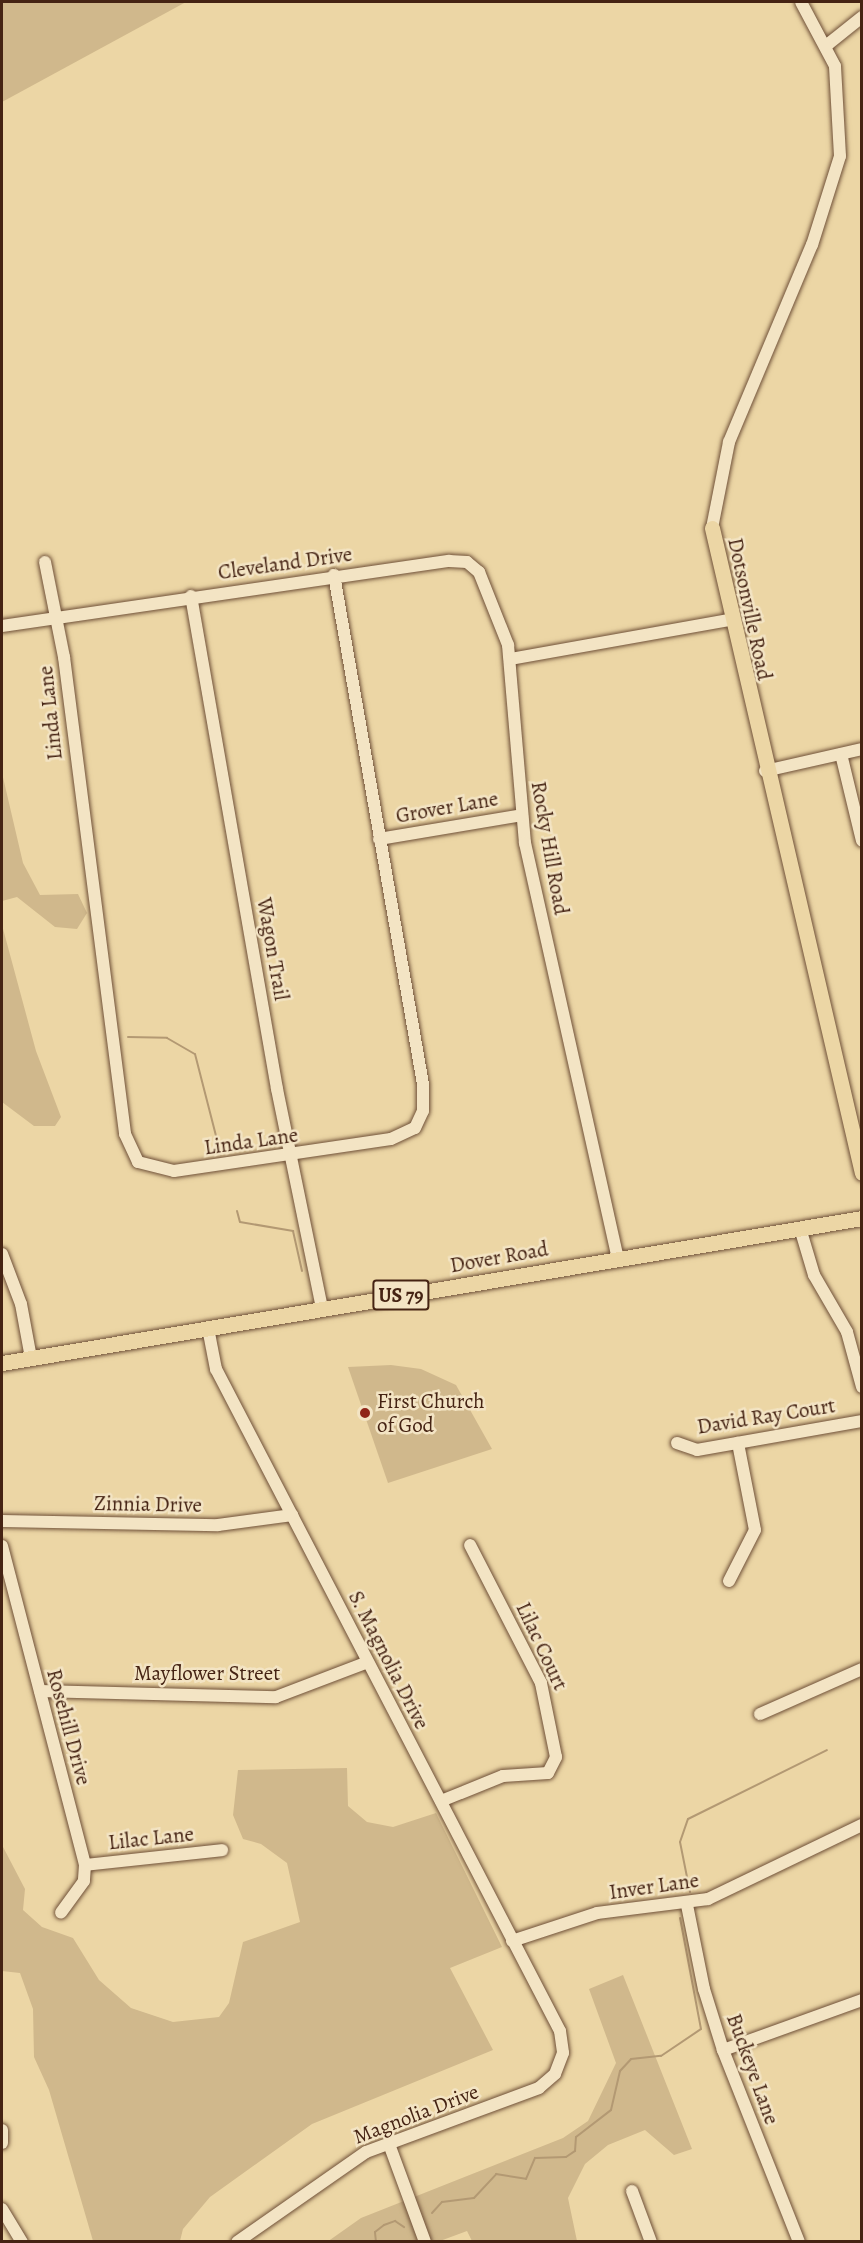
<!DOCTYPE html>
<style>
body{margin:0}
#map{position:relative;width:863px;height:2243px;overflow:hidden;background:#ecd6a5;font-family:Alegreya,serif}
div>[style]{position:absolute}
.green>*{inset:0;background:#d0b88c}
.stream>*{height:2px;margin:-1px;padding:0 1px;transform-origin:1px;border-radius:1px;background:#b39973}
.roads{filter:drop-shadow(0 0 2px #6f5038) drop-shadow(0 0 2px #6f5038)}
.minor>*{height:12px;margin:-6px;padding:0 6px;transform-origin:6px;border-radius:6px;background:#f3e4c4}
.major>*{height:15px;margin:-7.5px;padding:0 7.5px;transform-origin:7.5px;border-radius:7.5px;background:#ecd6a5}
.dots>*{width:16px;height:16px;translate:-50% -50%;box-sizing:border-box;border:3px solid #f3e4c4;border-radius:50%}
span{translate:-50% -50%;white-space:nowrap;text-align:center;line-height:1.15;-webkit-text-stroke:5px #f3e4c4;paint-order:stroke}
.shield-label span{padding:2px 4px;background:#f3e4c4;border:2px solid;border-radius:4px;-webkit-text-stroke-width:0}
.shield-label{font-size:20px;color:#452313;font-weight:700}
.street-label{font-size:21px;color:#452313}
.poi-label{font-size:21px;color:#452313}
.left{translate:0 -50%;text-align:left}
.frame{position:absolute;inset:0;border:3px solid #452313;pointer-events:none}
</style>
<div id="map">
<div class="green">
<div style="clip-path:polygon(2px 2px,186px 2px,2px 102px)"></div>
<div style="clip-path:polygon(2px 773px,23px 863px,40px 895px,78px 894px,87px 913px,77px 929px,55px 927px,17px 897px,2px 901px)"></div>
<div style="clip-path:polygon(2px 925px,36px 1051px,61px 1117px,55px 1126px,34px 1126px,2px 1102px)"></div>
<div style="clip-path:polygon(391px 1365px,421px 1369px,456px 1385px,492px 1449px,388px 1483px,348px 1367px)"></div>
<div style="clip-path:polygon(347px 1768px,348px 1806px,367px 1822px,393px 1827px,436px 1813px,502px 1947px,450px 1968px,493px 2050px,312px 2124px,210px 2197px,183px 2229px,180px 2241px,93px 2241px,49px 2090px,34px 2057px,33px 2009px,20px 1973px,2px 1971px,2px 1845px,25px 1889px,23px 1910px,42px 1927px,73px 1938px,99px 1980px,131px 2008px,173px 2022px,219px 2017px,229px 2003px,243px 1942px,300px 1922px,287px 1863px,261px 1844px,243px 1839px,233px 1815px,238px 1770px)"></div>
<div style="clip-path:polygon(623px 1975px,692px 2149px,674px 2155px,645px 2130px,608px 2145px,585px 2164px,568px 2198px,577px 2241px,472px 2241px,467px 2231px,440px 2241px,327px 2242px,361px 2218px,563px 2138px,588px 2121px,616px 2063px,589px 1989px)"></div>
</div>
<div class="stream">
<div style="left:128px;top:1037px;width:39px;rotate:1deg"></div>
<div style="left:167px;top:1038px;width:32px;rotate:30deg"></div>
<div style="left:195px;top:1054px;width:104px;rotate:75.6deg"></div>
<div style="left:237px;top:1211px;width:11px;rotate:75deg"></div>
<div style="left:240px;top:1222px;width:54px;rotate:9.6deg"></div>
<div style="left:293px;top:1231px;width:41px;rotate:77.3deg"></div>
<div style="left:690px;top:1892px;width:51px;rotate:-101.3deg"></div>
<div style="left:680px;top:1842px;width:24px;rotate:-71deg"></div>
<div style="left:688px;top:1819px;width:155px;rotate:-26.4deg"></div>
<div style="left:432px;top:2213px;width:15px;rotate:-48deg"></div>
<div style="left:442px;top:2202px;width:32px;rotate:-7deg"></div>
<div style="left:474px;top:2198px;width:33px;rotate:-47deg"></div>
<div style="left:496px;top:2174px;width:30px;rotate:9deg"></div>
<div style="left:526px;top:2179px;width:23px;rotate:-67deg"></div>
<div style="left:535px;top:2158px;width:31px;rotate:-2deg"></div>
<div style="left:566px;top:2157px;width:11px;rotate:-34deg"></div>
<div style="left:575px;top:2151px;width:14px;rotate:-86deg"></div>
<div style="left:576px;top:2137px;width:44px;rotate:-37.6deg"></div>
<div style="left:611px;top:2110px;width:40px;rotate:-77deg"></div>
<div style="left:620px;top:2071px;width:16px;rotate:-47deg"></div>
<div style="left:631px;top:2059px;width:30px;rotate:-6deg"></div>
<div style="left:661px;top:2056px;width:48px;rotate:-34deg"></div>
<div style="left:701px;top:2029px;width:113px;rotate:-100.7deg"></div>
<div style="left:376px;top:2242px;width:10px;rotate:-96deg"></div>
<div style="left:375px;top:2232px;width:11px;rotate:-38deg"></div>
<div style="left:384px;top:2225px;width:12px;rotate:-20deg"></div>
<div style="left:395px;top:2221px;width:11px;rotate:34deg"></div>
</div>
<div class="roads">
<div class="minor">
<div style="left:827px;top:45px;width:45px;rotate:-38.7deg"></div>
<div style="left:712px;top:528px;width:88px;rotate:-78.8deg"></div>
<div style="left:729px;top:442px;width:214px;rotate:-67.2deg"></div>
<div style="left:812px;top:245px;width:93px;rotate:-72.5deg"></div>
<div style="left:840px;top:156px;width:90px;rotate:-93.2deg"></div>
<div style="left:835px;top:66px;width:72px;rotate:-118deg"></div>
<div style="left:45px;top:562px;width:97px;rotate:78.7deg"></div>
<div style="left:64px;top:657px;width:481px;rotate:82.7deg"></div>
<div style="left:125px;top:1134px;width:31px;rotate:65deg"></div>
<div style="left:138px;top:1162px;width:37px;rotate:14deg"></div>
<div style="left:174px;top:1171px;width:219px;rotate:-8.4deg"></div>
<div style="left:391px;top:1139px;width:26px;rotate:-25deg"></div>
<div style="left:415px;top:1128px;width:19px;rotate:-65deg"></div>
<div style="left:423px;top:1111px;width:27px;rotate:-90deg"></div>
<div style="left:423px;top:1084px;width:517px;rotate:-99.92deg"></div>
<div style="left:191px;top:596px;width:500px;rotate:80.1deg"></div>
<div style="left:277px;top:1089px;width:224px;rotate:78.4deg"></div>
<div style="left:2px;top:626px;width:452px;rotate:-8.3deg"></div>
<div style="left:449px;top:561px;width:18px;rotate:3deg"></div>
<div style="left:467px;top:562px;width:16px;rotate:40deg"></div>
<div style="left:479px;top:572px;width:79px;rotate:68.3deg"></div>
<div style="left:508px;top:645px;width:199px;rotate:85.1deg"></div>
<div style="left:525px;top:843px;width:426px;rotate:77.4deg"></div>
<div style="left:510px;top:659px;width:222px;rotate:-10.1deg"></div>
<div style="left:841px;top:754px;width:89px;rotate:76.4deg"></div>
<div style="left:765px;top:771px;width:99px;rotate:-12.8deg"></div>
<div style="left:379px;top:839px;width:145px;rotate:-9.5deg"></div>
<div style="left:800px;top:1228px;width:49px;rotate:73.4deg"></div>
<div style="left:814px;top:1275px;width:66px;rotate:59.9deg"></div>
<div style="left:847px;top:1332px;width:57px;rotate:74.7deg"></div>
<div style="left:2px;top:1254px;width:53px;rotate:69.2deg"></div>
<div style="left:21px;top:1304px;width:55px;rotate:79.5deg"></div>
<div style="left:208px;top:1328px;width:42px;rotate:79deg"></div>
<div style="left:216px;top:1369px;width:746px;rotate:62.54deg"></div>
<div style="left:560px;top:2031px;width:22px;rotate:82deg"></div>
<div style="left:563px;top:2053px;width:22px;rotate:111deg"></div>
<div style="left:555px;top:2074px;width:21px;rotate:139deg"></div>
<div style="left:539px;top:2088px;width:184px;rotate:159.7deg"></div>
<div style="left:366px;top:2152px;width:157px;rotate:145.1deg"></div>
<div style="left:677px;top:1443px;width:21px;rotate:19deg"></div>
<div style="left:697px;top:1450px;width:168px;rotate:-10deg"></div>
<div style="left:2px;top:1521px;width:216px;rotate:1.1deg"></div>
<div style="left:218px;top:1525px;width:75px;rotate:-7.7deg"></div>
<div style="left:2px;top:1546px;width:330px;rotate:75.4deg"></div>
<div style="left:85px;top:1865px;width:16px;rotate:94deg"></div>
<div style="left:84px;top:1881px;width:39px;rotate:126deg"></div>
<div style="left:729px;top:1581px;width:57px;rotate:-63deg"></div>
<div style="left:755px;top:1530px;width:89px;rotate:-101.1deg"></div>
<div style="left:40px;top:1691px;width:236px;rotate:1.5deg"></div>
<div style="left:276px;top:1697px;width:98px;rotate:-20.8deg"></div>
<div style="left:760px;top:1714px;width:111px;rotate:-23.8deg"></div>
<div style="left:441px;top:1801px;width:67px;rotate:-22deg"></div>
<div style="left:503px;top:1776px;width:45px;rotate:-3.8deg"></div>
<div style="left:548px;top:1773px;width:18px;rotate:-63deg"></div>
<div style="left:556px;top:1757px;width:76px;rotate:-101.5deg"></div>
<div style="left:541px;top:1683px;width:155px;rotate:-117.2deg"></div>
<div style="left:85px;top:1865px;width:138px;rotate:-6.2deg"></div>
<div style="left:687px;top:1905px;width:86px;rotate:78.6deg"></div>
<div style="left:704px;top:1989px;width:64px;rotate:72.7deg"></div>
<div style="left:723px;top:2050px;width:206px;rotate:68.4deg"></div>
<div style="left:512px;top:1941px;width:89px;rotate:-18.2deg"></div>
<div style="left:597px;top:1913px;width:112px;rotate:-7.2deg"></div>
<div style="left:708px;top:1899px;width:171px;rotate:-25.7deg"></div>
<div style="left:723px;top:2050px;width:148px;rotate:-19.8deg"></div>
<div style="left:2px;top:2130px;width:13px;rotate:90deg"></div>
<div style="left:389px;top:2144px;width:104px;rotate:69.8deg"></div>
<div style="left:632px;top:2191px;width:54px;rotate:69.6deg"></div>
<div style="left:2px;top:2209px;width:39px;rotate:59deg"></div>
</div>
<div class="major">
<div style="left:712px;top:528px;width:662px;rotate:76.91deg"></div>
<div style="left:2px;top:1363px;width:872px;rotate:-9.57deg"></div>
</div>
</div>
<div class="dots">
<div style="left:365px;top:1413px;background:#8f2418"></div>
</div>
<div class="shield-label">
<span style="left:401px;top:1295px">US 79</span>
</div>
<div class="street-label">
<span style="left:285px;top:563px;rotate:-8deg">Cleveland Drive</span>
<span style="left:750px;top:609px;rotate:78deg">Dotsonville Road</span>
<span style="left:50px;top:713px;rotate:-96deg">Linda Lane</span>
<span style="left:447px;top:807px;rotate:-10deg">Grover Lane</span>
<span style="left:550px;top:848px;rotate:80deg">Rocky Hill Road</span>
<span style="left:273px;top:949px;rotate:80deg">Wagon Trail</span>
<span style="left:251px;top:1141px;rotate:-8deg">Linda Lane</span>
<span style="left:499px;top:1257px;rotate:-10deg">Dover Road</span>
<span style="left:766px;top:1416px;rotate:-9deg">David Ray Court</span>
<span style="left:148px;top:1504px;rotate:1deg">Zinnia Drive</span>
<span style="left:542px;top:1646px;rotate:65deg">Lilac Court</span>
<span style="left:389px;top:1660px;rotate:63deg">S. Magnolia Drive</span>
<span style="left:207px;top:1673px">Mayflower Street</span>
<span style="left:69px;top:1727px;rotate:75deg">Rosehill Drive</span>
<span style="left:151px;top:1838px;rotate:-6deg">Lilac Lane</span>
<span style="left:654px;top:1886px;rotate:-8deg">Inver Lane</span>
<span style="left:753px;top:2069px;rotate:70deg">Buckeye Lane</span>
<span style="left:416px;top:2114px;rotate:-21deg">Magnolia Drive</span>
</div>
<div class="poi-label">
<span class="left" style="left:377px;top:1413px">First Church<br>of God</span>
</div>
<div class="frame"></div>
</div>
